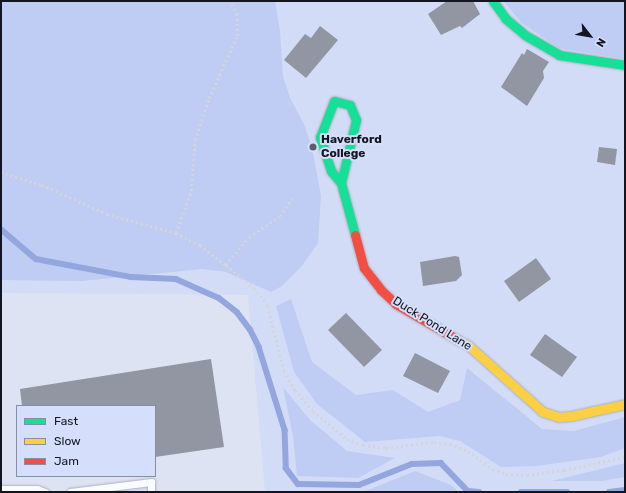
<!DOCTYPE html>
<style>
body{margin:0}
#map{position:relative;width:626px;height:493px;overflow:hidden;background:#dee3f3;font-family:Rubik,sans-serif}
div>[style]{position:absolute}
.built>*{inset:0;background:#d3dcf7}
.green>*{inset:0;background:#bfccf4}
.stream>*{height:5.5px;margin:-2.75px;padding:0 2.75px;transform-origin:2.75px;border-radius:2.75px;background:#94a6de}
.building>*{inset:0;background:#9296a2}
.path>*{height:2.5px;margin-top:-1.25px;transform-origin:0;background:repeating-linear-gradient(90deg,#d3d5d9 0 2px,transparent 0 5px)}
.roads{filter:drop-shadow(0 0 1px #aaafbb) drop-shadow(0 0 1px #aaafbb)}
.lane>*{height:7px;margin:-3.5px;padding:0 3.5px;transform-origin:3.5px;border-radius:3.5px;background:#fafbfd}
.fast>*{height:9px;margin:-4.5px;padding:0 4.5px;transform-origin:4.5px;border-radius:4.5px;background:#16e098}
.slow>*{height:9px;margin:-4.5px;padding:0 4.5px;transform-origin:4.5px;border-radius:4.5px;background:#ffcf43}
.jam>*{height:9px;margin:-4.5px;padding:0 4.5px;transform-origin:4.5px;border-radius:4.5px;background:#f24e42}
.dots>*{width:11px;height:11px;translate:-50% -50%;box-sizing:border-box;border:2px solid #d5dffc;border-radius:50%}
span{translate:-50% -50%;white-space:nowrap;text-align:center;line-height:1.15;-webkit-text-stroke:4px #d5dffc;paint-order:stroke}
.poi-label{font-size:12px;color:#131620;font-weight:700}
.left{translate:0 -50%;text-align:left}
.street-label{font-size:12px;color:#131620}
.frame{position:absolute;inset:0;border:2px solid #131620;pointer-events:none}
.legend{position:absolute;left:16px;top:405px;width:140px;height:72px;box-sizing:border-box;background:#d5dffc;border:1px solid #878fa4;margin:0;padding:5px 7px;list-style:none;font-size:12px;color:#131620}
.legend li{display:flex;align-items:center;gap:8px;height:20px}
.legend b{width:20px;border:1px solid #878fa4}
.north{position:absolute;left:570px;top:16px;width:40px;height:40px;-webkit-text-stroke:3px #d5dffc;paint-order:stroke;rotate:121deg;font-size:11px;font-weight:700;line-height:16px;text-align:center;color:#131620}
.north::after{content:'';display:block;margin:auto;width:14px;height:18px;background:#131620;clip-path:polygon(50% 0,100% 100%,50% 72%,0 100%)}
</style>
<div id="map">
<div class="built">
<div style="clip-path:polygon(1px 1px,625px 1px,625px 492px,265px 492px,248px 295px,1px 293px)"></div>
</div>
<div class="green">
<div style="clip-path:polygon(1px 1px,275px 1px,280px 31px,283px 76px,290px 98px,304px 124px,312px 148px,321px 196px,318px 243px,301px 267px,282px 286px,271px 292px,226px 272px,202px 269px,82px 281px,1px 280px)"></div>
<div style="clip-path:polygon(503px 1px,625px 1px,625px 59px,559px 48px,522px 23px)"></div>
<div style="clip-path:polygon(291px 299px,312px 362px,356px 395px,393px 390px,428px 412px,460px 400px,467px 368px,542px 429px,574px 431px,625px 417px,625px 448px,601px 457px,537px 466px,501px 467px,460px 441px,440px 436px,365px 442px,317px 404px,294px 372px,276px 306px)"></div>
<div style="clip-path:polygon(283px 387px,310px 420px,347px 451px,395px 458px,358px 478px,297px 476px,293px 436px)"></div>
<div style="clip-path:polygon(625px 463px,625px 477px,602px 481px,552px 481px)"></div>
<div style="clip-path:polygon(415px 471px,451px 485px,459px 492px,363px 492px)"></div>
</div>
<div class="stream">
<div style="left:1px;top:229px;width:46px;rotate:40.6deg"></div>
<div style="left:36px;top:259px;width:97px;rotate:10.7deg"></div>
<div style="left:131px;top:277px;width:45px;rotate:2.5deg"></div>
<div style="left:176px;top:279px;width:47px;rotate:23.8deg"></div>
<div style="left:219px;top:298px;width:23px;rotate:38deg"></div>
<div style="left:237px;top:312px;width:21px;rotate:53deg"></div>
<div style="left:250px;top:329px;width:20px;rotate:63deg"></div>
<div style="left:259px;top:347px;width:87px;rotate:72.6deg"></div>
<div style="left:285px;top:430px;width:38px;rotate:88deg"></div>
<div style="left:286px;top:468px;width:20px;rotate:53deg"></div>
<div style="left:298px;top:484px;width:61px;rotate:0.9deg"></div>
<div style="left:359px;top:485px;width:57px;rotate:-21.6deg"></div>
<div style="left:412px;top:464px;width:29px;rotate:-2deg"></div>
<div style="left:441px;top:463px;width:39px;rotate:46deg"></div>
<div style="left:468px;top:491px;width:11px;rotate:5deg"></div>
<div style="left:521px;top:492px;width:46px"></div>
<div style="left:609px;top:492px;width:16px;rotate:-7deg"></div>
</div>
<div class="building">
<div style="clip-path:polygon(447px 1px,473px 1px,480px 14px,462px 28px,460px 26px,441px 35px,428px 14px)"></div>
<div style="clip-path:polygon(320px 26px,338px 40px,306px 78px,284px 60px,305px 34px,311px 38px)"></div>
<div style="clip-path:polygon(527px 49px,549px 62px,543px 71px,544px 78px,527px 106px,501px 87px,522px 53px,524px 55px)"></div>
<div style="clip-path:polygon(599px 147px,617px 149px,615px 165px,597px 162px)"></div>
<div style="clip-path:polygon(455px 256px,459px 257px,462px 275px,456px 281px,423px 286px,420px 262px)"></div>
<div style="clip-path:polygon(536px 258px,551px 279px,519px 302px,504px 281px)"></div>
<div style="clip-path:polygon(346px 313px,382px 350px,364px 367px,328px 330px)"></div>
<div style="clip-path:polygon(545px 334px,577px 357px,562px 377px,530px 355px)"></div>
<div style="clip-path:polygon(415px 353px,450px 371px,438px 393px,403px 376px)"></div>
<div style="clip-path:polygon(211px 359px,224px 447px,155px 457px,155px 406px,22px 406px,20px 389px)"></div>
</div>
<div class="path">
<div style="left:1px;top:172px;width:43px;rotate:17.6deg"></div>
<div style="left:42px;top:185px;width:71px;rotate:24deg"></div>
<div style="left:107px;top:214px;width:72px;rotate:15.4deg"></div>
<div style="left:176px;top:233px;width:27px;rotate:27deg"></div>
<div style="left:200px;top:245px;width:33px;rotate:38deg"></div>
<div style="left:226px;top:265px;width:36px;rotate:39deg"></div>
<div style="left:254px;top:288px;width:23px;rotate:52deg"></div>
<div style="left:268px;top:306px;width:67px;rotate:76.2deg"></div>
<div style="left:284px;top:371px;width:22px;rotate:60deg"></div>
<div style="left:295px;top:390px;width:28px;rotate:49deg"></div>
<div style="left:313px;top:411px;width:44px;rotate:39.5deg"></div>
<div style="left:347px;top:439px;width:17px;rotate:21deg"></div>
<div style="left:363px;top:445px;width:23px;rotate:7deg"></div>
<div style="left:386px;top:448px;width:48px;rotate:-7.1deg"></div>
<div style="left:434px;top:442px;width:16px;rotate:7deg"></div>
<div style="left:450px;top:444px;width:19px;rotate:21deg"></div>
<div style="left:468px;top:451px;width:31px;rotate:36deg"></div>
<div style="left:493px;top:469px;width:14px;rotate:21deg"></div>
<div style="left:506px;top:474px;width:21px;rotate:3deg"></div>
<div style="left:527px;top:475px;width:37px;rotate:-8deg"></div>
<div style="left:564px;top:470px;width:62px;rotate:-12deg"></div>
<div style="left:176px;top:233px;width:45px;rotate:-70.3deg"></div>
<div style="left:191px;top:191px;width:51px;rotate:-85.5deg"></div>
<div style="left:195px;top:140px;width:44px;rotate:-71.6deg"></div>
<div style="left:209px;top:98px;width:68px;rotate:-65.7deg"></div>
<div style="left:237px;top:36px;width:21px;rotate:-90deg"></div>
<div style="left:237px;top:15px;width:16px;rotate:-117deg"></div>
<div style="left:226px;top:265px;width:36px;rotate:-51deg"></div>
<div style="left:249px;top:237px;width:37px;rotate:-34deg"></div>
<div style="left:280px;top:216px;width:21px;rotate:-55deg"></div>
</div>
<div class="roads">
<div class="lane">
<div style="left:1px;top:489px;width:36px"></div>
<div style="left:37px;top:489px;width:9px;rotate:21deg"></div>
<div style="left:70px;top:492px;width:82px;rotate:-7deg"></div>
<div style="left:151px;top:482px;width:10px;rotate:90deg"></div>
</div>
<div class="fast">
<div style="left:493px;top:1px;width:22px;rotate:54deg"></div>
<div style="left:506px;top:19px;width:25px;rotate:40deg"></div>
<div style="left:525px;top:35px;width:39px;rotate:30deg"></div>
<div style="left:559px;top:55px;width:67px;rotate:8.6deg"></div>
<div style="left:341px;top:183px;width:65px;rotate:-76.6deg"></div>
<div style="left:356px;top:120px;width:16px;rotate:-112deg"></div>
<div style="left:350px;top:105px;width:16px;rotate:-166deg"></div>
<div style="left:334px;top:101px;width:39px;rotate:111deg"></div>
<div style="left:320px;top:137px;width:36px;rotate:72deg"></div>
<div style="left:331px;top:171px;width:16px;rotate:50deg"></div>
<div style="left:341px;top:183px;width:54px;rotate:74.9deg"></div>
</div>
<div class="slow">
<div style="left:458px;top:340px;width:13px;rotate:29deg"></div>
<div style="left:469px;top:346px;width:99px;rotate:41.7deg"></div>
<div style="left:543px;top:412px;width:17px;rotate:17deg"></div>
<div style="left:559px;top:417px;width:12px;rotate:-5deg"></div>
<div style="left:571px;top:416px;width:55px;rotate:-12.5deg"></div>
</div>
<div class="jam">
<div style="left:355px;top:235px;width:34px;rotate:75deg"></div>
<div style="left:364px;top:268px;width:28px;rotate:52deg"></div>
<div style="left:381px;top:290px;width:21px;rotate:43deg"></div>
<div style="left:396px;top:304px;width:72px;rotate:30.1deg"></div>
</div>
</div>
<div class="dots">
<div style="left:313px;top:147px;background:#5a5e6a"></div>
</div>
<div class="poi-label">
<span class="left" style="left:321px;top:147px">Haverford<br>College</span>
</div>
<div class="street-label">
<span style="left:432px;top:324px;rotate:32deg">Duck Pond Lane</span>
</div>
<div class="frame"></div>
<ul class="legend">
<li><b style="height:5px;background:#16e098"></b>Fast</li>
<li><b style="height:5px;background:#ffcf43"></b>Slow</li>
<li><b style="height:5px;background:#f24e42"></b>Jam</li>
</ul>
<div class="north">N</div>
</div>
